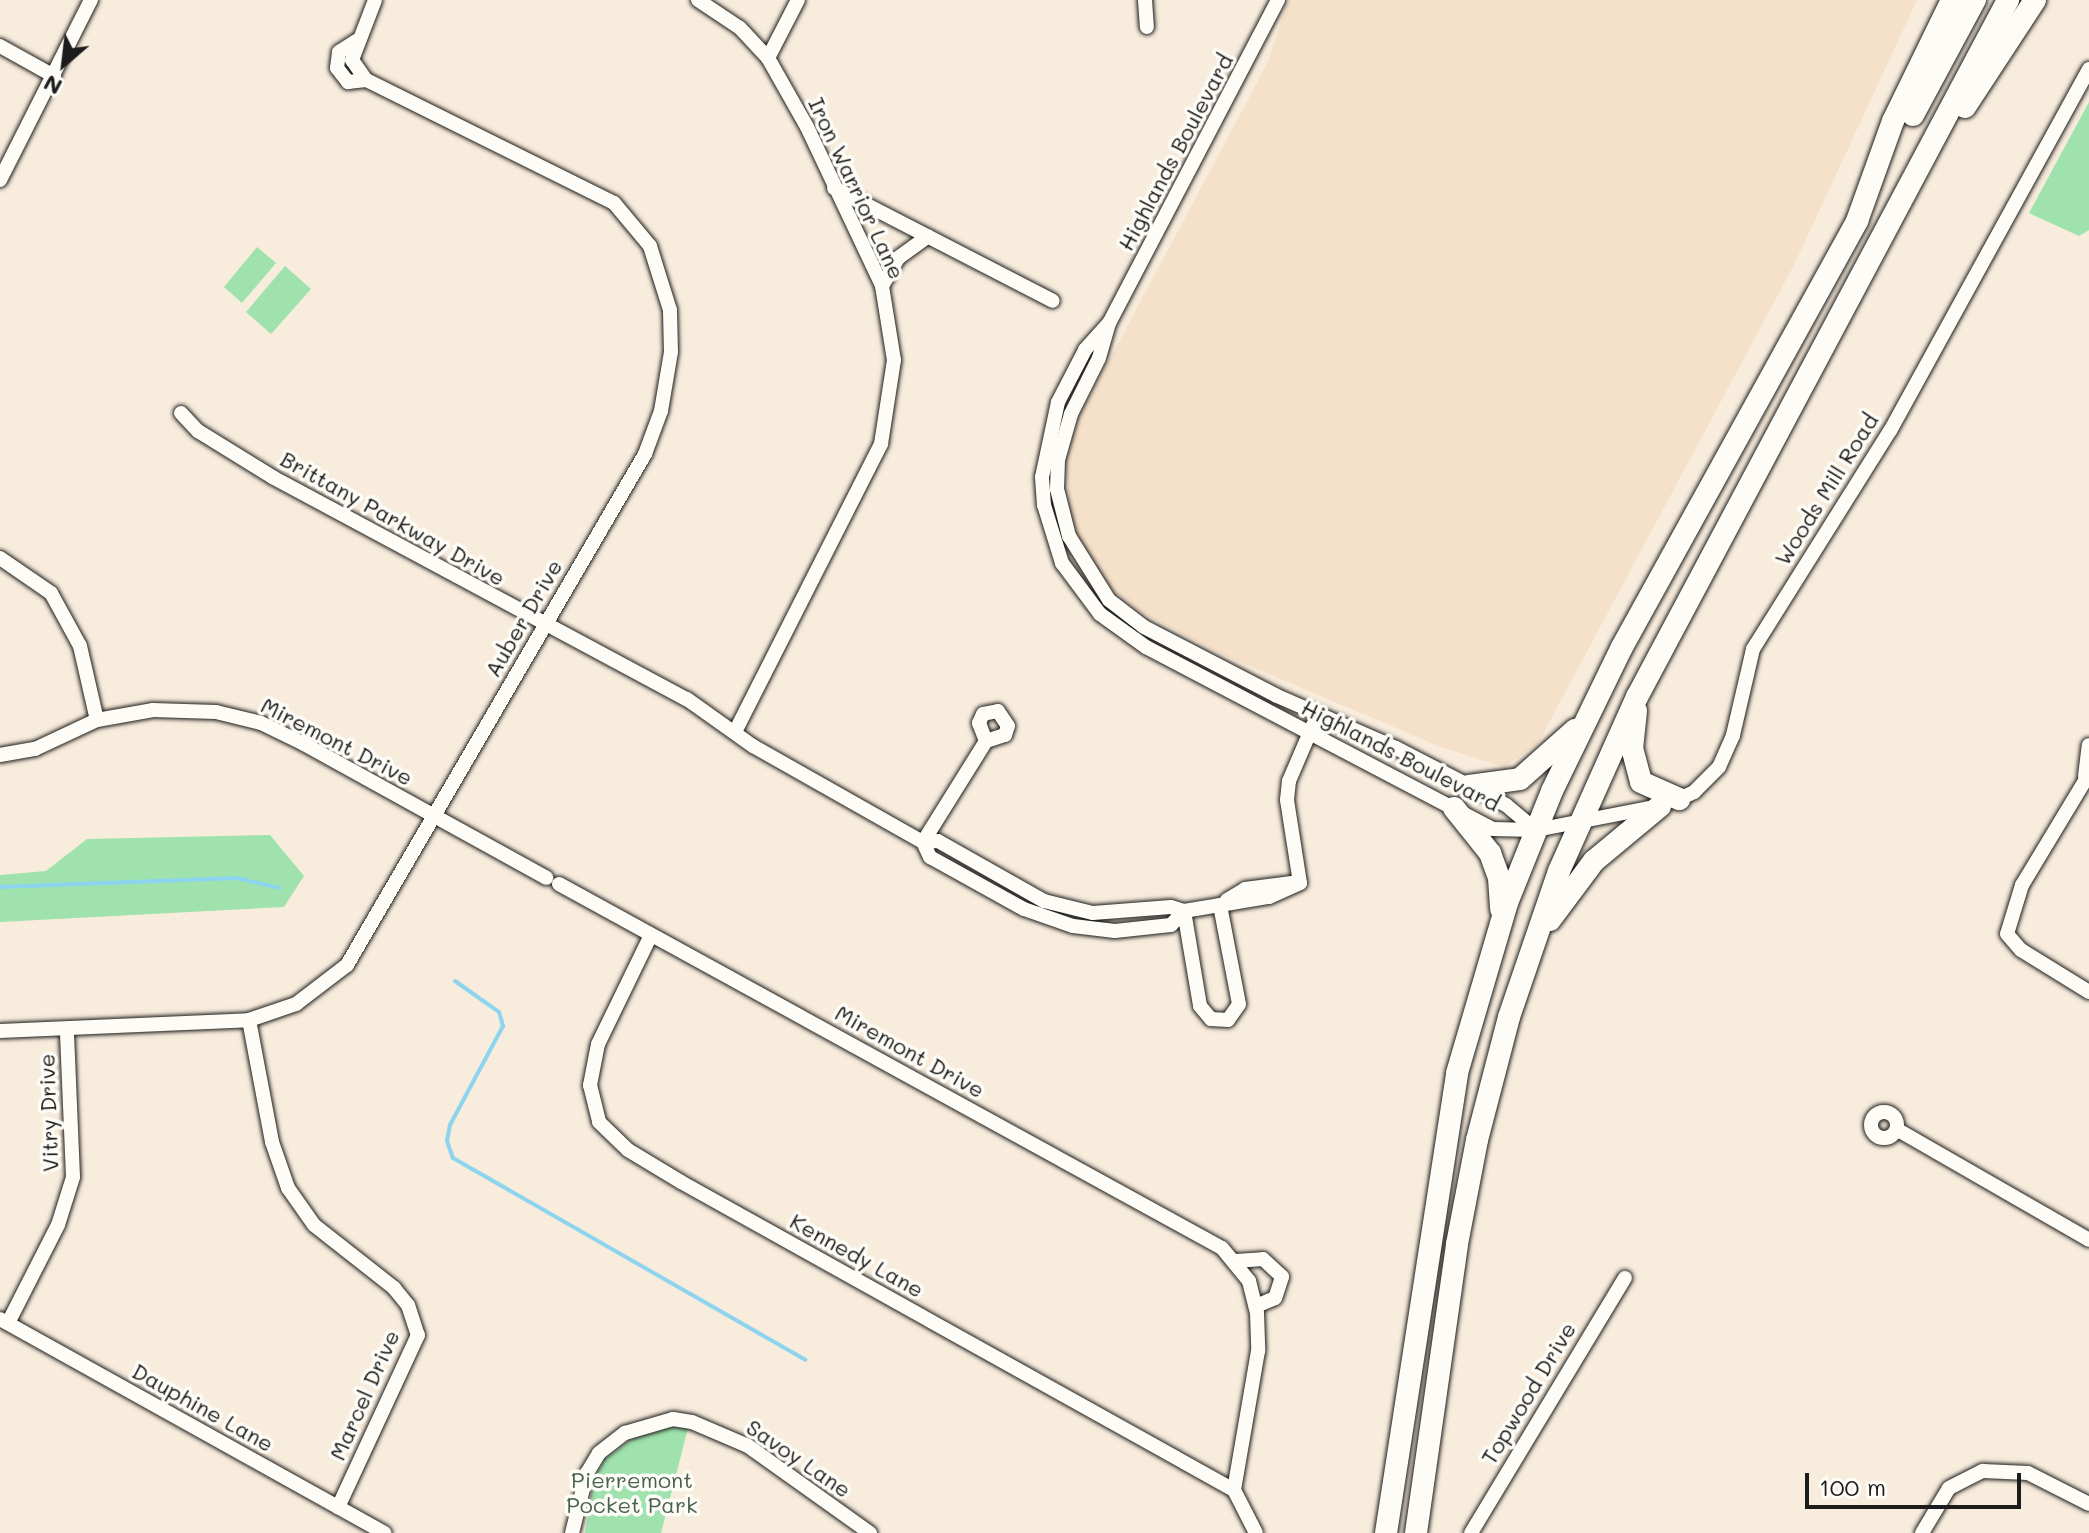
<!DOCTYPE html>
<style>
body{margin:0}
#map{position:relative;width:2089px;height:1533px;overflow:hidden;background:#f8ecdc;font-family:Mali,sans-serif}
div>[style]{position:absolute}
.built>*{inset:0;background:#f5e0c9}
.green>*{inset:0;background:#9fe2ad}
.stream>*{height:4px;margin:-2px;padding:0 2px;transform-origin:2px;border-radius:2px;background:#8dd4ef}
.roads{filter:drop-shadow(0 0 2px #1c1c1c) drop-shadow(0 0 2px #1c1c1c)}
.minor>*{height:14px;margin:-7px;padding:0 7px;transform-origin:7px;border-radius:7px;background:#fdfcf7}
.minor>.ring{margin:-7px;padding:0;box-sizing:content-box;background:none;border:14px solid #fdfcf7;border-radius:50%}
.highway>*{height:22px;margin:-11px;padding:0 11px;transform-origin:11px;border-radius:11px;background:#fdfcf7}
span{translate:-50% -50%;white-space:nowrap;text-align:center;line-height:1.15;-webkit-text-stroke:7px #fdfcf7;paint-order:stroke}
.street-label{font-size:22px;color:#1c1c1c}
.park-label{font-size:22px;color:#4a614f}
.north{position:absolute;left:24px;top:24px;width:80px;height:80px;-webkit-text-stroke:6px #fdfcf7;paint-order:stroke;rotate:208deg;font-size:22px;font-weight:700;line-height:32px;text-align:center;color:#1c1c1c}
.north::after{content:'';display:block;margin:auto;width:28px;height:36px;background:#1c1c1c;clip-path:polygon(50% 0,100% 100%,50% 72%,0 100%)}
.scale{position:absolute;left:1805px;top:1473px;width:216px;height:36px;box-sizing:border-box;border:4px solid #1c1c1c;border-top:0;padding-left:10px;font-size:24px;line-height:28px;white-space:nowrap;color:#1c1c1c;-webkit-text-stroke:6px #fdfcf7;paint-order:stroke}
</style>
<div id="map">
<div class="built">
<div style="clip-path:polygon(1288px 0,1917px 0,1795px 263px,1538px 743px,1505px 767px,1441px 747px,1219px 653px,1141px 612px,1099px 580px,1071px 523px,1066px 461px,1080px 415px,1268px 62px)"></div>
</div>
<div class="green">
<div style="clip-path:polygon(2089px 102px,2089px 230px,2079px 236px,2029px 213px)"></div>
<div style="clip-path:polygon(257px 247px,276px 263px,242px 303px,224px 287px)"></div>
<div style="clip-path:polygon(285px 266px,311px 289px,271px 334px,246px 312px)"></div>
<div style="clip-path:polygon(270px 835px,304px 876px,284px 907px,0 922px,0 875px,46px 871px,87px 839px)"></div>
<div style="clip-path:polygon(668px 1427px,688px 1428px,661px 1533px,585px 1533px,594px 1478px,605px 1459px,636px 1436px)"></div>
</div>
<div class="stream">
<div style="left:0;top:887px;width:237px;rotate:-2.2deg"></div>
<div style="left:237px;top:878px;width:43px;rotate:13.4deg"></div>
<div style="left:455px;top:981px;width:54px;rotate:35.2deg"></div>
<div style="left:499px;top:1012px;width:15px;rotate:74deg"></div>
<div style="left:503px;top:1026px;width:112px;rotate:118.2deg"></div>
<div style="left:450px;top:1125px;width:16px;rotate:101deg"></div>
<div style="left:447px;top:1141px;width:18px;rotate:71deg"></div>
<div style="left:453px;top:1158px;width:406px;rotate:29.8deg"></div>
</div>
<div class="roads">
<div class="minor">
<div style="left:698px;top:0;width:50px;rotate:33.7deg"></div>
<div style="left:740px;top:28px;width:41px;rotate:47deg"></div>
<div style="left:768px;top:58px;width:79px;rotate:60.5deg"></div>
<div style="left:807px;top:127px;width:176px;rotate:64.7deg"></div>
<div style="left:882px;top:286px;width:75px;rotate:80.8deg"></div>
<div style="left:894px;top:360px;width:85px;rotate:98.8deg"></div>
<div style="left:881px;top:444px;width:323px;rotate:116.9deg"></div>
<div style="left:1145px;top:0;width:27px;rotate:86deg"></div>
<div style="left:1278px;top:0;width:365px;rotate:117.6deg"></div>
<div style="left:1109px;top:323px;width:36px;rotate:106deg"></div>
<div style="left:1099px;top:358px;width:63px;rotate:116.6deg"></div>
<div style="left:1071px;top:414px;width:48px;rotate:105.8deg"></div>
<div style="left:1058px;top:460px;width:29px;rotate:92deg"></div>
<div style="left:1057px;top:489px;width:49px;rotate:75.7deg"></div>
<div style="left:1069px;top:536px;width:75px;rotate:58deg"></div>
<div style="left:1109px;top:600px;width:44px;rotate:37.6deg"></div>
<div style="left:1144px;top:627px;width:150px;rotate:27.4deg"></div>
<div style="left:1277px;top:696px;width:130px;rotate:23.6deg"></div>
<div style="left:1396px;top:748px;width:124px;rotate:27.4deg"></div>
<div style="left:1506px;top:805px;width:39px;rotate:40deg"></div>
<div style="left:356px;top:41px;width:20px;rotate:147deg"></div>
<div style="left:339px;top:52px;width:16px;rotate:97deg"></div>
<div style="left:337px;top:68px;width:18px;rotate:52deg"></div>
<div style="left:348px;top:82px;width:18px;rotate:-6deg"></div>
<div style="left:0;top:46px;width:62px;rotate:29.1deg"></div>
<div style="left:768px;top:58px;width:65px;rotate:-62.7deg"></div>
<div style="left:0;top:180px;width:202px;rotate:-63.2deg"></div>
<div style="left:834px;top:188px;width:246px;rotate:27.3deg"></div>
<div style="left:882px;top:286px;width:32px;rotate:-60deg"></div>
<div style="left:898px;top:258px;width:37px;rotate:-36deg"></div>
<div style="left:1109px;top:323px;width:36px;rotate:132deg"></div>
<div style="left:1085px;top:350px;width:59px;rotate:117.4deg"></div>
<div style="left:1058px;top:402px;width:77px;rotate:102deg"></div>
<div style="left:1042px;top:477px;width:28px;rotate:86deg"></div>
<div style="left:1044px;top:505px;width:61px;rotate:72.8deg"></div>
<div style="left:1062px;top:563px;width:64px;rotate:53.3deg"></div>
<div style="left:1100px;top:614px;width:57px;rotate:35.7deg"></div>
<div style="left:1146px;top:647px;width:391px;rotate:27.7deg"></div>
<div style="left:1492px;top:829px;width:44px;rotate:1.3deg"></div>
<div style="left:1536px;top:830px;width:120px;rotate:-11deg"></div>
<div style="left:181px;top:413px;width:25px;rotate:47deg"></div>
<div style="left:198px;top:431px;width:89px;rotate:31.7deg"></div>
<div style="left:274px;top:478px;width:468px;rotate:28.2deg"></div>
<div style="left:687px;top:699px;width:81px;rotate:35.5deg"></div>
<div style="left:753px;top:746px;width:195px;rotate:29.5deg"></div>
<div style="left:923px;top:842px;width:15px;rotate:-4deg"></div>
<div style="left:938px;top:841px;width:122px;rotate:29.5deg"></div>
<div style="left:1044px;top:901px;width:50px;rotate:13.8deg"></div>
<div style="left:1093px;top:913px;width:78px;rotate:-4.4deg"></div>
<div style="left:1171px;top:907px;width:14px;rotate:17deg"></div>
<div style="left:1184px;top:911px;width:86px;rotate:-9.4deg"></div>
<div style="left:1269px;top:897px;width:34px;rotate:-24deg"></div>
<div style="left:0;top:558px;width:62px;rotate:34.5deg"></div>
<div style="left:51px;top:593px;width:60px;rotate:61.3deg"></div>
<div style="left:80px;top:646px;width:76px;rotate:77.1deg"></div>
<div style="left:0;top:755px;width:36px;rotate:-10deg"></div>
<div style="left:35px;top:749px;width:68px;rotate:-25.1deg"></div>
<div style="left:97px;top:720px;width:57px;rotate:-10.1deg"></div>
<div style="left:153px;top:710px;width:63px;rotate:1.8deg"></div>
<div style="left:216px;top:712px;width:46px;rotate:13.7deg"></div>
<div style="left:261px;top:723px;width:48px;rotate:26deg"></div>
<div style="left:304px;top:744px;width:277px;rotate:28.9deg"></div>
<div style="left:2089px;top:774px;width:130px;rotate:121.1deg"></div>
<div style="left:2022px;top:885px;width:51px;rotate:107deg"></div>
<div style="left:2007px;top:934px;width:21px;rotate:49deg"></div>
<div style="left:2021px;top:950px;width:80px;rotate:31.7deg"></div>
<div style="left:2085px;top:776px;width:31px;rotate:-83deg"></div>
<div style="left:1674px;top:801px;width:22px;rotate:-24deg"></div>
<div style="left:1694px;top:792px;width:35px;rotate:-45deg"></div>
<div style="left:1719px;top:767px;width:35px;rotate:-66deg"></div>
<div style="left:1733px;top:735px;width:88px;rotate:-76.9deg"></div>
<div style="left:1753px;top:649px;width:257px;rotate:-57.9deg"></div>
<div style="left:1890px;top:431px;width:413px;rotate:-61.2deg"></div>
<div style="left:923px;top:842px;width:17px;rotate:65deg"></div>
<div style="left:930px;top:857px;width:107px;rotate:29deg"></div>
<div style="left:1024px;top:909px;width:52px;rotate:19.1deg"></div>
<div style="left:1073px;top:926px;width:42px;rotate:6.8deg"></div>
<div style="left:1115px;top:931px;width:56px;rotate:-6.1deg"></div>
<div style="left:1171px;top:925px;width:19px;rotate:-47deg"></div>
<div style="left:923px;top:842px;width:119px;rotate:-58deg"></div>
<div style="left:986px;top:741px;width:20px;rotate:-18deg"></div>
<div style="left:1005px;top:735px;width:9px;rotate:-72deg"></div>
<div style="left:1008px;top:726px;width:18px;rotate:-124deg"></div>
<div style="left:998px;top:711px;width:15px;rotate:169deg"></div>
<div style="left:983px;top:714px;width:10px;rotate:114deg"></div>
<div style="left:979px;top:723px;width:19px;rotate:69deg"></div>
<div style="left:1300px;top:883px;width:84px;rotate:-98.9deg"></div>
<div style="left:1287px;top:800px;width:19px;rotate:-84deg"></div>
<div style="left:1289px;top:781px;width:61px;rotate:-66.8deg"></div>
<div style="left:559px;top:884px;width:756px;rotate:28.77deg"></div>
<div style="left:1222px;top:1248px;width:43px;rotate:50.7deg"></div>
<div style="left:1249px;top:1281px;width:33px;rotate:76deg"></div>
<div style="left:1257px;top:1313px;width:38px;rotate:88deg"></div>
<div style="left:1258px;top:1351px;width:141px;rotate:99.8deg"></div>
<div style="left:1227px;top:900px;width:21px;rotate:-31deg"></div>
<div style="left:1245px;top:889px;width:53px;rotate:-7.5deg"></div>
<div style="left:1184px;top:911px;width:96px;rotate:80.4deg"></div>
<div style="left:1200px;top:1006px;width:17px;rotate:50deg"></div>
<div style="left:1211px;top:1019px;width:17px;rotate:3deg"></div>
<div style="left:1228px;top:1020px;width:19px;rotate:-55deg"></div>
<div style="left:1239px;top:1004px;width:101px;rotate:-100.9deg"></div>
<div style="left:651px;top:935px;width:121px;rotate:115.9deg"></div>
<div style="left:598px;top:1044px;width:42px;rotate:101deg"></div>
<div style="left:590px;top:1085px;width:38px;rotate:76deg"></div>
<div style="left:599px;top:1122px;width:40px;rotate:44deg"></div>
<div style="left:628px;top:1150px;width:62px;rotate:31.1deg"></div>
<div style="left:681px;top:1182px;width:633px;rotate:29.12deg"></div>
<div style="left:1234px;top:1490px;width:48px;rotate:62.9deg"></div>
<div style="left:249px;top:1020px;width:124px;rotate:79.3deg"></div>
<div style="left:272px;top:1142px;width:49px;rotate:70.8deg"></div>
<div style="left:288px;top:1188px;width:45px;rotate:54.9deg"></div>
<div style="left:314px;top:1225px;width:102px;rotate:38.2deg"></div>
<div style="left:394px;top:1288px;width:22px;rotate:51deg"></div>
<div style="left:408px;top:1305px;width:32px;rotate:72deg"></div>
<div style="left:418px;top:1335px;width:190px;rotate:114.9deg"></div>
<div style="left:0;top:1031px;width:249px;rotate:-2.5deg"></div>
<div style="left:249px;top:1020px;width:50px;rotate:-18.8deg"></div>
<div style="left:296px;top:1004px;width:64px;rotate:-37.4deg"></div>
<div style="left:347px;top:965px;width:592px;rotate:-59.75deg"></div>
<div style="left:645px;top:454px;width:46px;rotate:-69.6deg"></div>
<div style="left:661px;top:411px;width:60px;rotate:-80.4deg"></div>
<div style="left:671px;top:352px;width:42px;rotate:-91.4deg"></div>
<div style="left:670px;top:310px;width:67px;rotate:-107.4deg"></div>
<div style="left:650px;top:246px;width:56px;rotate:-129.9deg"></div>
<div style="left:614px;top:203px;width:277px;rotate:-153.6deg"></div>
<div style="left:366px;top:80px;width:24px;rotate:-125deg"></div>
<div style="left:352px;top:60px;width:64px;rotate:-69deg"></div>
<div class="ring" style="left:1871px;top:1112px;width:12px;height:12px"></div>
<div style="left:1898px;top:1130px;width:220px;rotate:29.9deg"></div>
<div style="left:1236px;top:1261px;width:27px;rotate:-4deg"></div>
<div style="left:1263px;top:1259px;width:26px;rotate:43deg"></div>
<div style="left:1282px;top:1277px;width:22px;rotate:108deg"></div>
<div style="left:1275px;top:1298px;width:21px;rotate:157deg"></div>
<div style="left:0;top:1319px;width:440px;rotate:29.1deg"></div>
<div style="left:8px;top:1323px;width:110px;rotate:-63deg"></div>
<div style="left:58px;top:1225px;width:50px;rotate:-72.6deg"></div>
<div style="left:73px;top:1177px;width:146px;rotate:-92.4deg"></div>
<div style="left:572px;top:1533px;width:62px;rotate:-76deg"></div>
<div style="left:587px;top:1473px;width:23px;rotate:-59deg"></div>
<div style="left:599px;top:1453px;width:33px;rotate:-38deg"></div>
<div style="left:625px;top:1433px;width:50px;rotate:-16.3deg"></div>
<div style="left:673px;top:1419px;width:19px;rotate:9deg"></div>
<div style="left:692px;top:1422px;width:61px;rotate:23.2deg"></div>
<div style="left:748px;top:1446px;width:150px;rotate:35.5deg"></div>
<div style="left:1471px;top:1533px;width:298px;rotate:-58.9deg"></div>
<div style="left:1922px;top:1533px;width:52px;rotate:-59deg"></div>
<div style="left:1949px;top:1488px;width:38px;rotate:-27deg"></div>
<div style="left:1983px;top:1471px;width:45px;rotate:2.5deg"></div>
<div style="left:2028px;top:1473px;width:68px;rotate:26.9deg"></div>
</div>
<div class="highway">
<div style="left:1965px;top:107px;width:128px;rotate:-56.8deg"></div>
<div style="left:1913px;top:115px;width:131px;rotate:-61.7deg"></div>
<div style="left:1636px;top:711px;width:37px;rotate:96deg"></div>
<div style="left:1632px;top:748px;width:35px;rotate:75deg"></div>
<div style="left:1641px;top:782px;width:42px;rotate:24.1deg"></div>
<div style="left:1469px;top:786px;width:51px;rotate:-7.8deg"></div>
<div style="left:1520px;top:779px;width:74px;rotate:-41.7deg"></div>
<div style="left:1454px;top:808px;width:58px;rotate:51.3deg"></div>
<div style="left:1490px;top:853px;width:27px;rotate:70deg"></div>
<div style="left:1499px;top:878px;width:31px;rotate:86deg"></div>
<div style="left:1550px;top:920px;width:74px;rotate:-53.3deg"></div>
<div style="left:1594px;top:861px;width:86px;rotate:-39.8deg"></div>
<div style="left:1386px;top:1533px;width:465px;rotate:-81.2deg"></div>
<div style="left:1457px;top:1073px;width:177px;rotate:-73.6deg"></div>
<div style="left:1507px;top:903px;width:121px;rotate:-68.1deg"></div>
<div style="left:1552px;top:791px;width:160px;rotate:-64.1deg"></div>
<div style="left:1622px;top:647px;width:487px;rotate:-61.1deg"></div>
<div style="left:1857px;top:221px;width:106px;rotate:-70.2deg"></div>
<div style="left:1893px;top:121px;width:135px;rotate:-64deg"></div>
<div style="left:1416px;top:1533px;width:292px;rotate:-81.9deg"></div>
<div style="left:1457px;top:1244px;width:106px;rotate:-79.1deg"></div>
<div style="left:1477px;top:1140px;width:127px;rotate:-75.4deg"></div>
<div style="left:1509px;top:1017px;width:154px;rotate:-71.1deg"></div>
<div style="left:1559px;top:871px;width:191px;rotate:-65.9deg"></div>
<div style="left:1637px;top:697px;width:790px;rotate:-61.97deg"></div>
</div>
</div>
<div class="street-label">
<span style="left:1175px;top:152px;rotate:-62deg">Highlands Boulevard</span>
<span style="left:857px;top:188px;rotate:65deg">Iron Warrior Lane</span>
<span style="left:1826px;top:489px;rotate:-58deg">Woods Mill Road</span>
<span style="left:393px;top:518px;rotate:29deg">Brittany Parkway Drive</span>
<span style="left:523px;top:618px;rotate:-60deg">Auber Drive</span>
<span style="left:337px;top:741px;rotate:27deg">Miremont Drive</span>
<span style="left:1401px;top:755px;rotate:27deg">Highlands Boulevard</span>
<span style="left:910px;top:1051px;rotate:29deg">Miremont Drive</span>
<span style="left:48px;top:1113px;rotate:-92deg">Vitry Drive</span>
<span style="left:857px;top:1255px;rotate:29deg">Kennedy Lane</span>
<span style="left:1528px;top:1393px;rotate:-59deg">Topwood Drive</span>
<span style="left:364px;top:1395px;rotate:-66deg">Marcel Drive</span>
<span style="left:203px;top:1407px;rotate:29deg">Dauphine Lane</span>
<span style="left:799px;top:1458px;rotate:34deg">Savoy Lane</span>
</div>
<div class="park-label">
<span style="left:632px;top:1492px">Pierremont<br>Pocket Park</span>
</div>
<div class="north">N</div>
<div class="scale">100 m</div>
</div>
